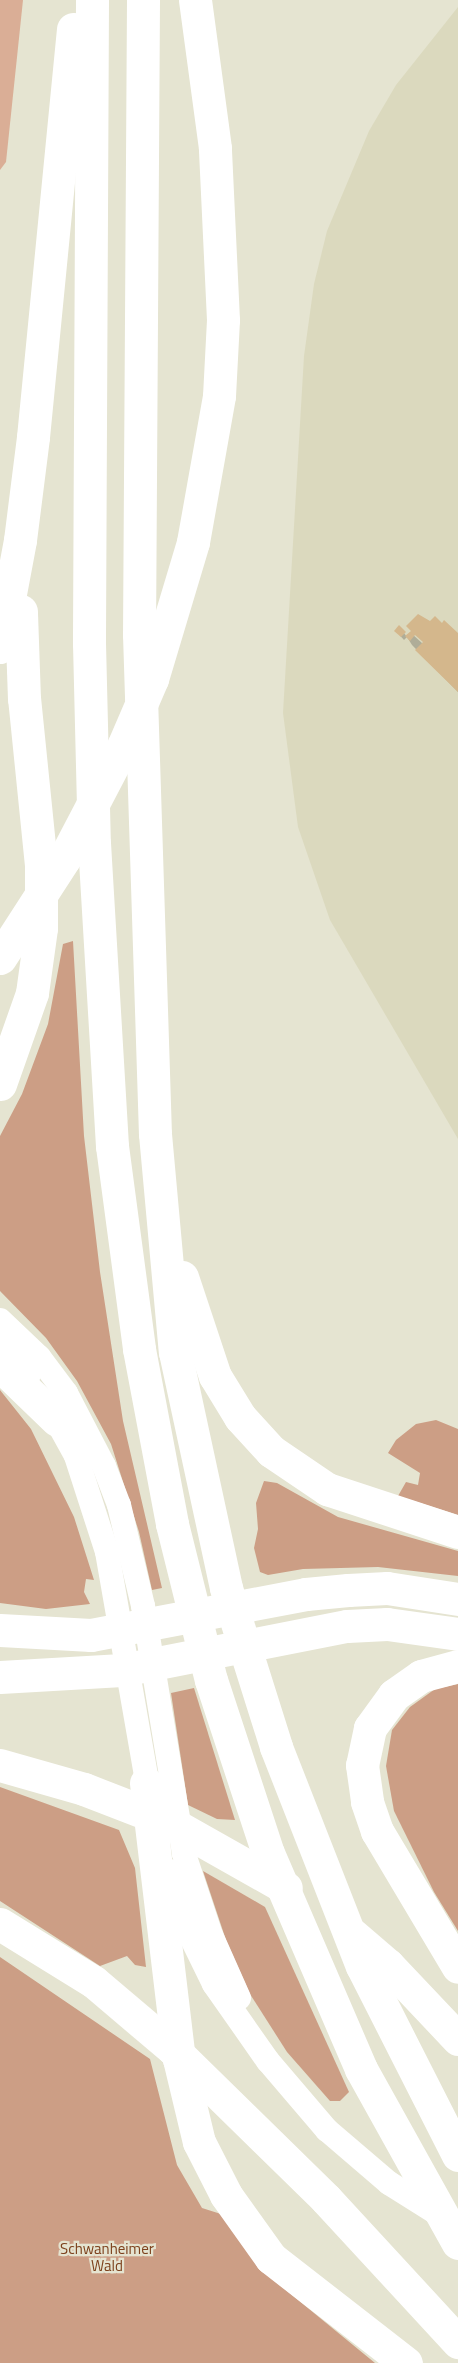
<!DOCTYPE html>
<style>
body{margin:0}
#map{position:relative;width:458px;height:2363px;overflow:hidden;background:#e5e4d1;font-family:"Titillium Web",sans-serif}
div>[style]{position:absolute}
.built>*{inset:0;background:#dbd9be}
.green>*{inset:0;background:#daae96}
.forest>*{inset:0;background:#cc9e85}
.shadow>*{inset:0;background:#0003}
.building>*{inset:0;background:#d4b78c}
.minor>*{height:24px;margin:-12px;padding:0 12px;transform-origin:12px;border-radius:12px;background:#fff}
.highway>*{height:33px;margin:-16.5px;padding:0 16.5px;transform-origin:16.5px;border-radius:16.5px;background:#fff}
span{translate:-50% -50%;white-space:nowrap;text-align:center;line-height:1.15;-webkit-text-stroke:4.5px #e5e4d1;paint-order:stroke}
.park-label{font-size:15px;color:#7c411c}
</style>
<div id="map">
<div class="built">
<div style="clip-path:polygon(458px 7px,458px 1139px,330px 920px,298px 827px,283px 713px,304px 356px,314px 284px,327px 231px,369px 131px,396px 85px)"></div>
</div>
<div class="green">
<div style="clip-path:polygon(0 0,23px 0,6px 162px,0 170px)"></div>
</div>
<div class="forest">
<div style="clip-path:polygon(73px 941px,84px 1136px,100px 1272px,123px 1421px,162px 1588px,152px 1590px,139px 1532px,111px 1444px,77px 1381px,46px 1338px,0 1291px,0 1136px,22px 1094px,48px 1024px,63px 944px)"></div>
<div style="clip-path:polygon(0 1390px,31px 1429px,74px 1517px,94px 1580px,86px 1579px,84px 1592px,90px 1604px,46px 1609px,0 1603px)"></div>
<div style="clip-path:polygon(436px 1420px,458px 1429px,458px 1515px,398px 1496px,406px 1482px,418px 1485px,420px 1473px,388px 1453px,396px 1440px,416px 1424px)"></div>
<div style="clip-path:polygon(264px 1481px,277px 1483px,338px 1517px,458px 1551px,458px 1576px,378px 1567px,303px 1569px,268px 1575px,260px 1572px,254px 1548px,258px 1529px,256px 1503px)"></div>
<div style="clip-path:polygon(458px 1684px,458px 1931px,434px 1892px,394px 1811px,386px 1766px,392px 1730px,410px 1707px,435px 1689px)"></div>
<div style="clip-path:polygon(194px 1688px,235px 1820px,217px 1819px,188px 1805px,171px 1693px)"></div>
<div style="clip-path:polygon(0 1787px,119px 1830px,135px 1868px,146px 1967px,135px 1965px,127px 1956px,100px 1966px,0 1901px)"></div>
<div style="clip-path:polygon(203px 1871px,265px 1907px,349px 2092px,340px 2101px,330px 2101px,287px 2052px,250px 1994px,226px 1940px)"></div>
<div style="clip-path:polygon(0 1957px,150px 2059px,177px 2165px,202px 2208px,224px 2215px,270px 2277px,375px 2363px,0 2363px)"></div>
</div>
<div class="shadow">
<div style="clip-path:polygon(396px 631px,404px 633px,407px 637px,404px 640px)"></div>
<div style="clip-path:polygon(411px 633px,423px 644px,458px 635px,458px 692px,412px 645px,407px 637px)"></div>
</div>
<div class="building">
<div style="clip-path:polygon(418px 614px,430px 621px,435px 616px,442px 623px,444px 620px,458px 633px,458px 692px,415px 650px,423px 642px,415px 635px,410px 641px,405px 636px,411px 631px,406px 626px)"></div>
<div style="clip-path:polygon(399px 625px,406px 632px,401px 637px,394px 631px)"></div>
</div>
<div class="minor">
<div style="left:0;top:1320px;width:54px;rotate:43.5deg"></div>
<div style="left:39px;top:1357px;width:45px;rotate:53.1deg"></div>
<div style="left:66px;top:1393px;width:82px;rotate:62.5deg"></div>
<div style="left:104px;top:1466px;width:42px;rotate:69deg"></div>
<div style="left:119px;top:1505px;width:104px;rotate:76.6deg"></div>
<div style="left:143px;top:1606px;width:251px;rotate:80.6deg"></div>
<div style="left:184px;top:1854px;width:85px;rotate:71.6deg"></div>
<div style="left:211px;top:1935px;width:69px;rotate:66deg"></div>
<div style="left:0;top:1340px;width:46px;rotate:52.1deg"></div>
<div style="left:49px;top:1407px;width:56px;rotate:61.1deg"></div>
<div style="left:76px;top:1456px;width:101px;rotate:72.1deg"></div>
<div style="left:107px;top:1552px;width:250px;rotate:80.1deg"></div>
<div style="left:167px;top:1870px;width:62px;rotate:71.3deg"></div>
<div style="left:187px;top:1929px;width:61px;rotate:63.9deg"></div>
<div style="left:214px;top:1984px;width:94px;rotate:55deg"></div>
<div style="left:268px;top:2061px;width:91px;rotate:49.5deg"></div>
<div style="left:327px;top:2130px;width:82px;rotate:40.5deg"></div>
<div style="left:389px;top:2183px;width:64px;rotate:32.2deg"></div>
</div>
<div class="highway">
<div style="left:92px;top:0;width:643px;rotate:90.27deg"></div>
<div style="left:89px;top:643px;width:200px;rotate:88.6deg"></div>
<div style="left:94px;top:843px;width:304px;rotate:86.6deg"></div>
<div style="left:112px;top:1146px;width:205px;rotate:82.4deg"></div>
<div style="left:139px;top:1349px;width:178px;rotate:79.3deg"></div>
<div style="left:172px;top:1524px;width:161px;rotate:76deg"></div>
<div style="left:211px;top:1680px;width:182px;rotate:71.8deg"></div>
<div style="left:268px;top:1853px;width:235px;rotate:66.7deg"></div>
<div style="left:361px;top:2069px;width:199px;rotate:60.9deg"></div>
<div style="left:143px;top:0;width:634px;rotate:90.36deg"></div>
<div style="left:139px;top:634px;width:500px;rotate:88.17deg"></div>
<div style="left:155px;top:1134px;width:219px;rotate:84.8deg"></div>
<div style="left:175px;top:1352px;width:241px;rotate:77.8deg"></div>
<div style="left:226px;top:1588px;width:167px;rotate:72.5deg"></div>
<div style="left:276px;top:1747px;width:235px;rotate:68.6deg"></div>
<div style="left:362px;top:1966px;width:212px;rotate:63.1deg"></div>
<div style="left:0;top:647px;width:109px;rotate:-79.4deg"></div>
<div style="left:20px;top:540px;width:104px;rotate:-82.8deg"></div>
<div style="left:33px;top:437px;width:410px;rotate:-84.4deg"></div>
<div style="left:0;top:958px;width:118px;rotate:-57.1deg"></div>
<div style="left:64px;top:859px;width:130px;rotate:-62.4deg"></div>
<div style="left:124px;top:744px;width:71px;rotate:-66.7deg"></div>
<div style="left:152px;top:679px;width:143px;rotate:-73.3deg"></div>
<div style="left:193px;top:542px;width:148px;rotate:-79.9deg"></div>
<div style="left:219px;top:396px;width:76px;rotate:-87deg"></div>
<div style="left:223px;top:320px;width:172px;rotate:-92.7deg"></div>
<div style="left:215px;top:148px;width:149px;rotate:-97.7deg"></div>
<div style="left:0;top:1084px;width:96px;rotate:-70.6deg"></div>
<div style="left:32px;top:993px;width:66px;rotate:-82.1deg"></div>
<div style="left:41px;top:928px;width:63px;rotate:-90deg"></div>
<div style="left:41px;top:865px;width:167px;rotate:-95.8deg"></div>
<div style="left:24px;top:699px;width:88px;rotate:-92deg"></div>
<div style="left:182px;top:1277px;width:104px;rotate:71.6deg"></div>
<div style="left:215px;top:1376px;width:48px;rotate:58.6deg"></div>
<div style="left:240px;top:1417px;width:46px;rotate:47.6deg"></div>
<div style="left:271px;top:1451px;width:68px;rotate:34.2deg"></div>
<div style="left:327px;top:1489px;width:138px;rotate:18.2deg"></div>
<div style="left:0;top:1365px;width:79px;rotate:44deg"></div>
<div style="left:0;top:1630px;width:91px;rotate:3.1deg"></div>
<div style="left:91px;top:1635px;width:219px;rotate:-10.8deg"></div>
<div style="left:306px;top:1594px;width:42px;rotate:-5.4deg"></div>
<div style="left:348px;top:1590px;width:39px;rotate:-3deg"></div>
<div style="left:387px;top:1588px;width:72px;rotate:8.8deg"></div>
<div style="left:458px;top:1666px;width:38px;rotate:165deg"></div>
<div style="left:421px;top:1676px;width:33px;rotate:145deg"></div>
<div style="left:394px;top:1695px;width:41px;rotate:126deg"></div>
<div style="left:370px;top:1728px;width:38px;rotate:102deg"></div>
<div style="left:362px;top:1765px;width:37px;rotate:82deg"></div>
<div style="left:367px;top:1802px;width:31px;rotate:71deg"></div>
<div style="left:377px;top:1831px;width:158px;rotate:59.2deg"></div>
<div style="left:0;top:1677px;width:122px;rotate:-3.3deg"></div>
<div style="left:122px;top:1670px;width:229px;rotate:-11.1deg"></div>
<div style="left:347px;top:1626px;width:40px;rotate:-2.9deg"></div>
<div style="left:387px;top:1624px;width:72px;rotate:8deg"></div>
<div style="left:0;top:1765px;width:87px;rotate:15.9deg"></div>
<div style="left:84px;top:1789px;width:91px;rotate:21.2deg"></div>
<div style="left:169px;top:1822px;width:134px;rotate:29.4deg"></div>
<div style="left:146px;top:1783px;width:278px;rotate:83.2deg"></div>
<div style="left:179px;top:2059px;width:85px;rotate:76.5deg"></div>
<div style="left:199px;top:2142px;width:59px;rotate:63deg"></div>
<div style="left:226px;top:2195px;width:77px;rotate:54.5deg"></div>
<div style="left:271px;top:2258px;width:171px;rotate:37.9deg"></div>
<div style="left:0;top:1924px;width:110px;rotate:31.7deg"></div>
<div style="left:94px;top:1982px;width:104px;rotate:40.3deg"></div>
<div style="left:173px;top:2049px;width:214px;rotate:44.4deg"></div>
<div style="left:326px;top:2199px;width:195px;rotate:47.3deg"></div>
<div style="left:353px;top:1935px;width:46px;rotate:40.6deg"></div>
<div style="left:388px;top:1965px;width:102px;rotate:46.6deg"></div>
</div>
<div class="park-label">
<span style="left:107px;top:2257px">Schwanheimer<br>Wald</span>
</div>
</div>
